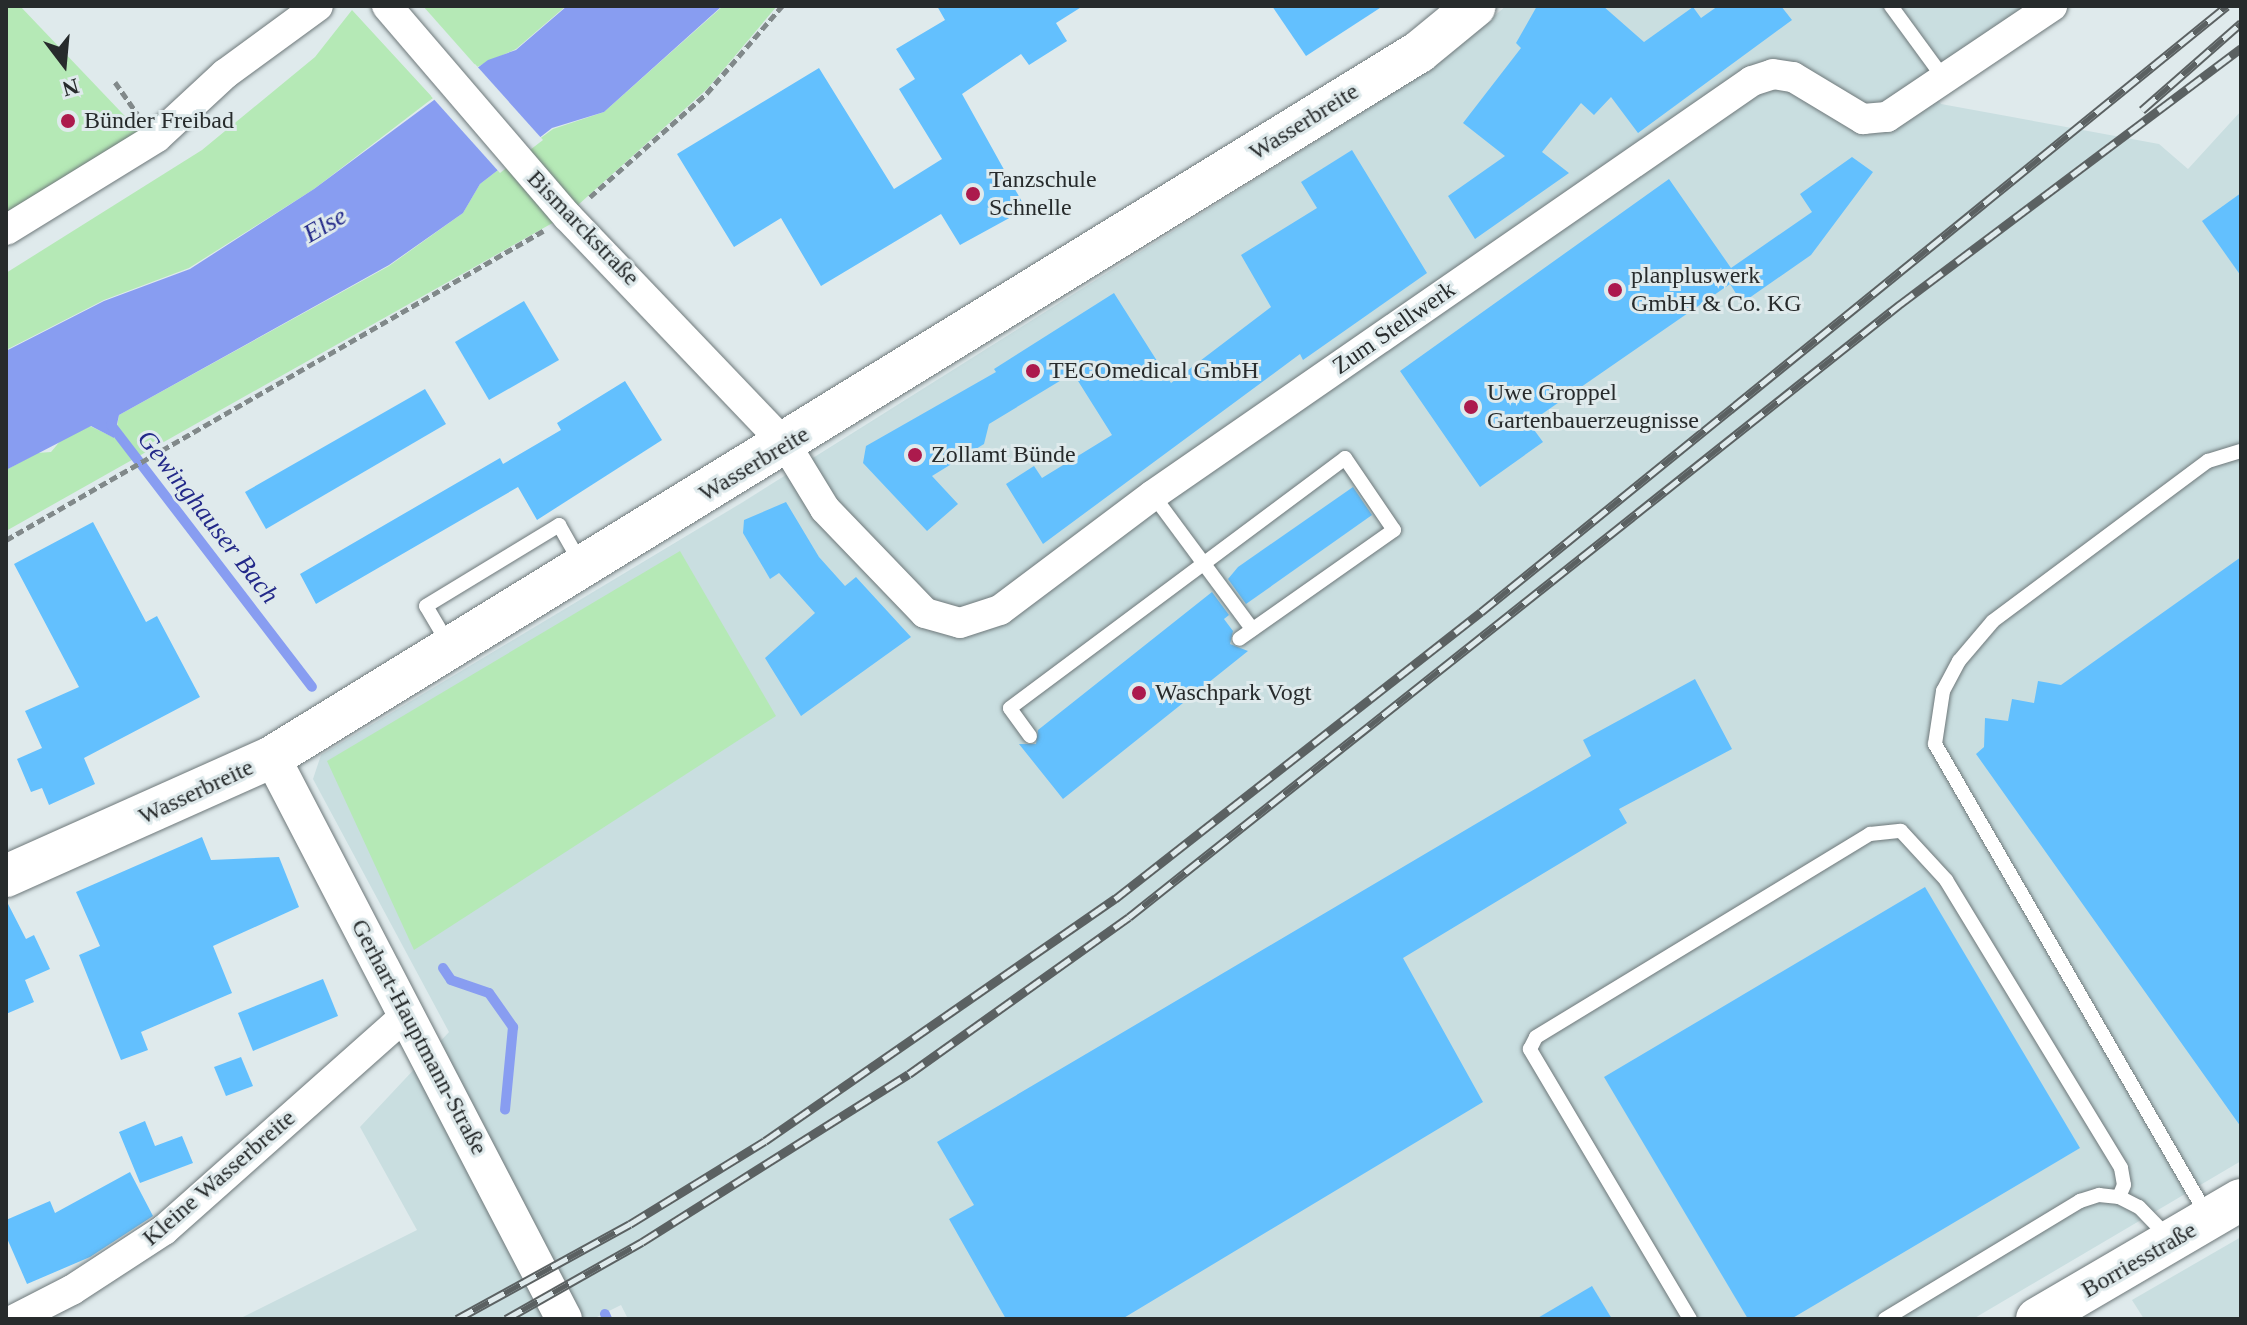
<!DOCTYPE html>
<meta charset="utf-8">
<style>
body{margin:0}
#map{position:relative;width:2247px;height:1325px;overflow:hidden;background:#dfeaec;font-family:"Times New Roman",serif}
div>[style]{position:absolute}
.built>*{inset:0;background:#c9dee0}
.green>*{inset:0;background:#b5e9b6}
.water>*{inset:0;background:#889df1}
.pier>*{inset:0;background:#dfeaec}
.stream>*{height:10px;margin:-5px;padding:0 5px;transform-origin:5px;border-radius:5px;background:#889df1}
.building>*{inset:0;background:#63c0fe}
.path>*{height:5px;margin-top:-2.5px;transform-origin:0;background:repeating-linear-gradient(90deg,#81898a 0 8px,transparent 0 12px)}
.roads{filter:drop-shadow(0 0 2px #6e787a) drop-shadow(0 0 2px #6e787a)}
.service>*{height:14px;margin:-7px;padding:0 7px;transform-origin:7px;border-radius:7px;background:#fff}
.minor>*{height:30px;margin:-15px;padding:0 15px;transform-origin:15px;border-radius:15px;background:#fff}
.tertiary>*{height:36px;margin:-18px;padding:0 18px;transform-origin:18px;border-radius:18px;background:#fff}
.secondary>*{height:42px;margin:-21px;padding:0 21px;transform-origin:21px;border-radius:21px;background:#fff}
.rail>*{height:9px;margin-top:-4.5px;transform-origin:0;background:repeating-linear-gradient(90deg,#dfeaec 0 18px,#5b6162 0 36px);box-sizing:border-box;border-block:2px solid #5b6162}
.dots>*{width:22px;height:22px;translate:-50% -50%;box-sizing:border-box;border:4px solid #dfeaec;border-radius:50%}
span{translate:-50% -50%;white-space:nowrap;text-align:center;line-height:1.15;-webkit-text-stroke:6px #dfeaec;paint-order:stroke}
.poi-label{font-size:24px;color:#272b2c}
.left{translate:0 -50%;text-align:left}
.street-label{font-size:24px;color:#272b2c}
.water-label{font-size:26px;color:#232989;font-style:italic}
.frame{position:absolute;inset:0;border:8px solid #272b2c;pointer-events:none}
.north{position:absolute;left:24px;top:24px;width:80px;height:80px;-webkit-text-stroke:6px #dfeaec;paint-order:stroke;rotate:164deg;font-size:22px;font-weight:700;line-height:32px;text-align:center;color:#272b2c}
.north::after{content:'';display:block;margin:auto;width:28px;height:36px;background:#272b2c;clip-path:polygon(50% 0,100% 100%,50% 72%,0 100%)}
</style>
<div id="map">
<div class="built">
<div style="clip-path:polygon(1506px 6px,2030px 6px,1923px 79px,1941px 104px,2159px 144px,2188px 169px,2241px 111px,2241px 1161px,1973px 1319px,628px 1319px,621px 1305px,593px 1319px,239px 1319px,417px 1230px,360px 1127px,449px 1032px,313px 779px,321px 755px,743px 502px,1431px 69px)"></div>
<div style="clip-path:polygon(2241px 1237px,2241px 1319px,2144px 1319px,2132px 1300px)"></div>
</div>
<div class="green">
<div style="clip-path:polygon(6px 6px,20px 6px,141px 133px,6px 216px)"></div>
<div style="clip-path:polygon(423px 6px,566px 6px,516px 49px,477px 67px)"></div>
<div style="clip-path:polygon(723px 6px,777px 6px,707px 89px,568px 214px,516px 156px,553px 129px,604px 112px)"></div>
<div style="clip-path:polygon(352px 10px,433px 98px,314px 189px,189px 268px,104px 300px,6px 350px,6px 273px,202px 150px,315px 57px)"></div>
<div style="clip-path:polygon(515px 157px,565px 216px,6px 531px,6px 470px,37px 453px,51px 452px,61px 440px,90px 426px,115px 438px,119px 415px,389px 266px,463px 213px,480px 184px)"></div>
<div style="clip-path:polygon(680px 551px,776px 716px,414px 950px,327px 761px)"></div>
</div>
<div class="water">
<div style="clip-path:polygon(567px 6px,722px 6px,604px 112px,552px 128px,480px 184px,463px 213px,389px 265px,119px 415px,114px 438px,91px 426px,6px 470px,6px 351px,104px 301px,190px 269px,314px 189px,488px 60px,516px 50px)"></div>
</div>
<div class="pier">
<div style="clip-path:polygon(475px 64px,543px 140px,500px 173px,431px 96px)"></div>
</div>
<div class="stream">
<div style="left:111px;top:425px;width:330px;rotate:52.5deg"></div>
<div style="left:443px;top:968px;width:14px;rotate:56deg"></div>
<div style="left:451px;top:980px;width:40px;rotate:18.9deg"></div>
<div style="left:489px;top:993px;width:42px;rotate:54.8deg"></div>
<div style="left:513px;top:1027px;width:83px;rotate:95.5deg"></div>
<div style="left:605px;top:1314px;width:5px;rotate:68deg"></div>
</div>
<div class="building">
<div style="clip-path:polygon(937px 6px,1083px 6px,1056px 23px,1067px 41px,1029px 65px,1021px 54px,962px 94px,1026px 209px,960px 245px,941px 214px,821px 286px,781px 218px,734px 247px,677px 154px,819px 68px,894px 189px,942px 159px,899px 89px,915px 79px,896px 49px,945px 20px)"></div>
<div style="clip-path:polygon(1272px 6px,1383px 6px,1306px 56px)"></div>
<div style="clip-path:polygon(1537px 6px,1603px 6px,1644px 42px,1693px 7px,1701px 18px,1718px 6px,1781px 6px,1792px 20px,1638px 133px,1611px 97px,1594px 115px,1581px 103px,1542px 152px,1569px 173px,1475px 239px,1448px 196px,1505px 156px,1463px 123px,1521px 48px,1516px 43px)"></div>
<div style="clip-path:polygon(1352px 150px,1427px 273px,1303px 360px,1300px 354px,1043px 544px,1006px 484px,1034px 466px,1042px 478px,1112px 435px,1073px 373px,989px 424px,984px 444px,932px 476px,958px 504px,927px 531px,863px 463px,866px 446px,996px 372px,994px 369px,1114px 293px,1171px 383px,1271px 307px,1241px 255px,1317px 208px,1301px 182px)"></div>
<div style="clip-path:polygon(1852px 157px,1873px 172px,1811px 255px,1742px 303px,1730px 284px,1529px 423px,1543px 442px,1480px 487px,1400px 371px,1669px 179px,1731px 268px,1812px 212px,1800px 194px)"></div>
<div style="clip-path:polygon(2241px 193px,2241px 276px,2202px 221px)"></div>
<div style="clip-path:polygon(524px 301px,559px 360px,489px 400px,455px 342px)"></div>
<div style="clip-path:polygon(625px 381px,662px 440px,537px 520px,518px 487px,316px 604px,300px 574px,500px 458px,503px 464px,561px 430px,557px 423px)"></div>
<div style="clip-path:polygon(425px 389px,446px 424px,266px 529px,245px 492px)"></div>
<div style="clip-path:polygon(1353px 487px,1372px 515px,1246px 604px,1228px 579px,1238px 567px)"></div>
<div style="clip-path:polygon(786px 502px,819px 557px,845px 586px,856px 577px,911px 637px,801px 716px,765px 658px,815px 613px,779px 573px,770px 579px,743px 533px,744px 520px)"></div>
<div style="clip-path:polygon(93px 522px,146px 622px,157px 616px,200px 697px,84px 758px,95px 784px,49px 805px,42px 788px,31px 792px,17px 759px,42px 748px,25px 711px,79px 687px,14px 564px)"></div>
<div style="clip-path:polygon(2241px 557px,2241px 1127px,1976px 754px,1984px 747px,1985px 718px,2008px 721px,2012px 699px,2034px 703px,2038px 681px,2061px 685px)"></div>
<div style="clip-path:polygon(1212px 592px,1229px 615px,1224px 619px,1233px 631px,1230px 644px,1248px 651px,1063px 799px,1019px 744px,1036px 744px,1038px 730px)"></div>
<div style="clip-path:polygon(1695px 679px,1732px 749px,1619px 809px,1627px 823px,1403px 958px,1483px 1102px,1122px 1319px,1006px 1319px,949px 1219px,974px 1205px,937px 1142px,1591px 756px,1583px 740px)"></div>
<div style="clip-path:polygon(202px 837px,211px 860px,279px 857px,299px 907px,213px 946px,232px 993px,141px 1032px,148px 1050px,121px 1060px,79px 955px,100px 946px,76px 892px)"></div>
<div style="clip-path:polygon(1925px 887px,2080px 1148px,1791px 1319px,1748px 1319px,1604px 1077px)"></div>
<div style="clip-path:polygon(6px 900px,26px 939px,34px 935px,50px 969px,25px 980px,34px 1002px,6px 1014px)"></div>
<div style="clip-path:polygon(323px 979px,338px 1016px,253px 1051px,238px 1013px)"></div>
<div style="clip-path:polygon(241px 1057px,253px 1086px,226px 1096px,214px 1067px)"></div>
<div style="clip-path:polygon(145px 1121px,155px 1146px,182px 1136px,193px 1163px,140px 1183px,119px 1132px)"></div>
<div style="clip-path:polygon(130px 1172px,153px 1216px,90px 1257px,27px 1284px,6px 1236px,6px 1220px,50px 1201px,55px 1213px)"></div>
<div style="clip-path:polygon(1592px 1286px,1612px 1319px,1536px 1319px)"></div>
</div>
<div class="path">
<div style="left:115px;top:82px;width:39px;rotate:55deg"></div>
<div style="left:590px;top:197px;width:157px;rotate:-41.6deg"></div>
<div style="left:707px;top:93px;width:115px;rotate:-49.2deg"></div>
<div style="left:6px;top:540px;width:620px;rotate:-29.92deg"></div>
</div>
<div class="roads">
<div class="service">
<div style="left:1891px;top:6px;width:92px;rotate:53.9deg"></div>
<div style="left:1153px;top:495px;width:167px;rotate:53.5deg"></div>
<div style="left:449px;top:645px;width:45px;rotate:-120.5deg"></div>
<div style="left:426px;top:606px;width:156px;rotate:-31.3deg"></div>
<div style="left:559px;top:525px;width:43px;rotate:60.4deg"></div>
<div style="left:1030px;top:736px;width:34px;rotate:-126deg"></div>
<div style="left:1010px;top:708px;width:418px;rotate:-36.7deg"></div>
<div style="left:1345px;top:458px;width:87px;rotate:55.8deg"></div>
<div style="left:1394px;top:530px;width:189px;rotate:144.9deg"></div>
<div style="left:2207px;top:1215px;width:544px;rotate:-120.01deg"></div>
<div style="left:1935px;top:744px;width:54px;rotate:-81.4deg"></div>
<div style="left:1943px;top:691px;width:34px;rotate:-62deg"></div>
<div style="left:1959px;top:661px;width:52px;rotate:-49.6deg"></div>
<div style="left:1993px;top:621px;width:268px;rotate:-36.7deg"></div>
<div style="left:2208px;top:461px;width:34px;rotate:-17deg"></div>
<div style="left:1690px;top:1319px;width:314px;rotate:-120.7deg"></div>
<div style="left:1530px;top:1049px;width:13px;rotate:-63deg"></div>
<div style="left:1536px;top:1037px;width:391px;rotate:-31.3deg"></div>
<div style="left:1870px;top:834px;width:31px;rotate:-6deg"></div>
<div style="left:1901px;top:831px;width:67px;rotate:47.4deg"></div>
<div style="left:1946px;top:880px;width:337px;rotate:58.7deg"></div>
<div style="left:2121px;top:1168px;width:17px;rotate:80deg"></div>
<div style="left:2124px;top:1185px;width:13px;rotate:113deg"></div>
<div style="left:1885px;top:1319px;width:228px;rotate:-31.2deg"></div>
<div style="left:2080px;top:1201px;width:20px;rotate:-18deg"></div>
<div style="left:2099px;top:1195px;width:20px;rotate:6deg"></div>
<div style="left:2119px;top:1197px;width:22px;rotate:27deg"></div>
<div style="left:2139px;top:1207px;width:43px;rotate:45.9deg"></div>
</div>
<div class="minor">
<div style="left:387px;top:6px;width:278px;rotate:49.4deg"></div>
<div style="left:568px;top:217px;width:315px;rotate:46.3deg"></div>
<div style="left:786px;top:445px;width:75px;rotate:58.6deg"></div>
<div style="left:825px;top:509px;width:144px;rotate:46.1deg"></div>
<div style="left:925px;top:613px;width:36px;rotate:16deg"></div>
<div style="left:960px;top:623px;width:42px;rotate:-18deg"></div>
<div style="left:1000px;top:610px;width:191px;rotate:-36.9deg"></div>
<div style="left:1153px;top:495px;width:728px;rotate:-34.65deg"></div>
<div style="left:1752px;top:81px;width:22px;rotate:-18deg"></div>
<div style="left:1773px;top:74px;width:20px;rotate:9deg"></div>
<div style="left:1793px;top:77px;width:82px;rotate:31deg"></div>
<div style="left:1863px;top:119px;width:24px;rotate:-5deg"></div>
<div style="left:1887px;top:117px;width:199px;rotate:-33.9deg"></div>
<div style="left:6px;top:230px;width:177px;rotate:-31.6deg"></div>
<div style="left:157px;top:137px;width:93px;rotate:-42.8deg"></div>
<div style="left:225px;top:74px;width:115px;rotate:-36.2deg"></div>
<div style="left:15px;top:1319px;width:64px;rotate:-27deg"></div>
<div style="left:72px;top:1290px;width:110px;rotate:-33.1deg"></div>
<div style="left:164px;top:1230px;width:325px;rotate:-41.6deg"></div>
</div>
<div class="tertiary">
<div style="left:272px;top:757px;width:633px;rotate:62.54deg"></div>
</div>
<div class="secondary">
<div style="left:6px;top:876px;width:291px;rotate:-24.1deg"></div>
<div style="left:272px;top:757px;width:1346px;rotate:-31.58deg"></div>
<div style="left:1419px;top:52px;width:72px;rotate:-39.4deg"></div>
<div style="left:2037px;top:1319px;width:236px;rotate:-30.3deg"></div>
</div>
</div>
<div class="rail">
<div style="left:2142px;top:110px;width:132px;rotate:-41.3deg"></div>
<div style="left:457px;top:1319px;width:197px;rotate:-28.8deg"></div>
<div style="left:630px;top:1224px;width:158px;rotate:-31.6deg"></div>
<div style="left:765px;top:1141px;width:426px;rotate:-34.7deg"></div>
<div style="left:1115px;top:899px;width:465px;rotate:-38.1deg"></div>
<div style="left:1481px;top:612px;width:961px;rotate:-39.09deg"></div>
<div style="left:506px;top:1319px;width:156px;rotate:-29.5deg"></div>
<div style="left:642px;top:1242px;width:315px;rotate:-32.2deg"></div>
<div style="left:909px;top:1074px;width:270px;rotate:-35.5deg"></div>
<div style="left:1129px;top:917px;width:984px;rotate:-38.48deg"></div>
<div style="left:1899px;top:305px;width:428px;rotate:-36.9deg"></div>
</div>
<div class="dots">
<div style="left:68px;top:121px;background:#ac1a4d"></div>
<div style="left:973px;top:194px;background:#ac1a4d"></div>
<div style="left:1615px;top:290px;background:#ac1a4d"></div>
<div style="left:1033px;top:371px;background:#ac1a4d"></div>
<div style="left:1471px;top:407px;background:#ac1a4d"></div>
<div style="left:915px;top:455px;background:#ac1a4d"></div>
<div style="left:1139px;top:693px;background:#ac1a4d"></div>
</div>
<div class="poi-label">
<span class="left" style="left:84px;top:121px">Bünder Freibad</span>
<span class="left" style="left:989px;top:194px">Tanzschule<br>Schnelle</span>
<span class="left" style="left:1631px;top:290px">planpluswerk<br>GmbH &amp; Co. KG</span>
<span class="left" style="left:1049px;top:371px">TECOmedical GmbH</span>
<span class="left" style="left:1487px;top:407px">Uwe Groppel<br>Gartenbauerzeugnisse</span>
<span class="left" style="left:931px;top:455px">Zollamt Bünde</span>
<span class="left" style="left:1155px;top:693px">Waschpark Vogt</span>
</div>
<div class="street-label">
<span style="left:1304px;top:122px;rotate:-32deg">Wasserbreite</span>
<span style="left:583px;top:228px;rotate:46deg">Bismarckstraße</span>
<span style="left:1394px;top:328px;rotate:-35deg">Zum Stellwerk</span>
<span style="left:754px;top:464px;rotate:-31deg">Wasserbreite</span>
<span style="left:196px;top:792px;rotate:-25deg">Wasserbreite</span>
<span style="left:419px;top:1037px;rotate:62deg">Gerhart-Hauptmann-Straße</span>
<span style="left:219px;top:1178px;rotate:-41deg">Kleine Wasserbreite</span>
<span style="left:2139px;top:1260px;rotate:-30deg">Borriesstraße</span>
</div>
<div class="water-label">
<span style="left:325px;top:225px;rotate:-30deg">Else</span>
<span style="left:208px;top:517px;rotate:52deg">Gewinghauser Bach</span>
</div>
<div class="frame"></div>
<div class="north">N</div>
</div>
